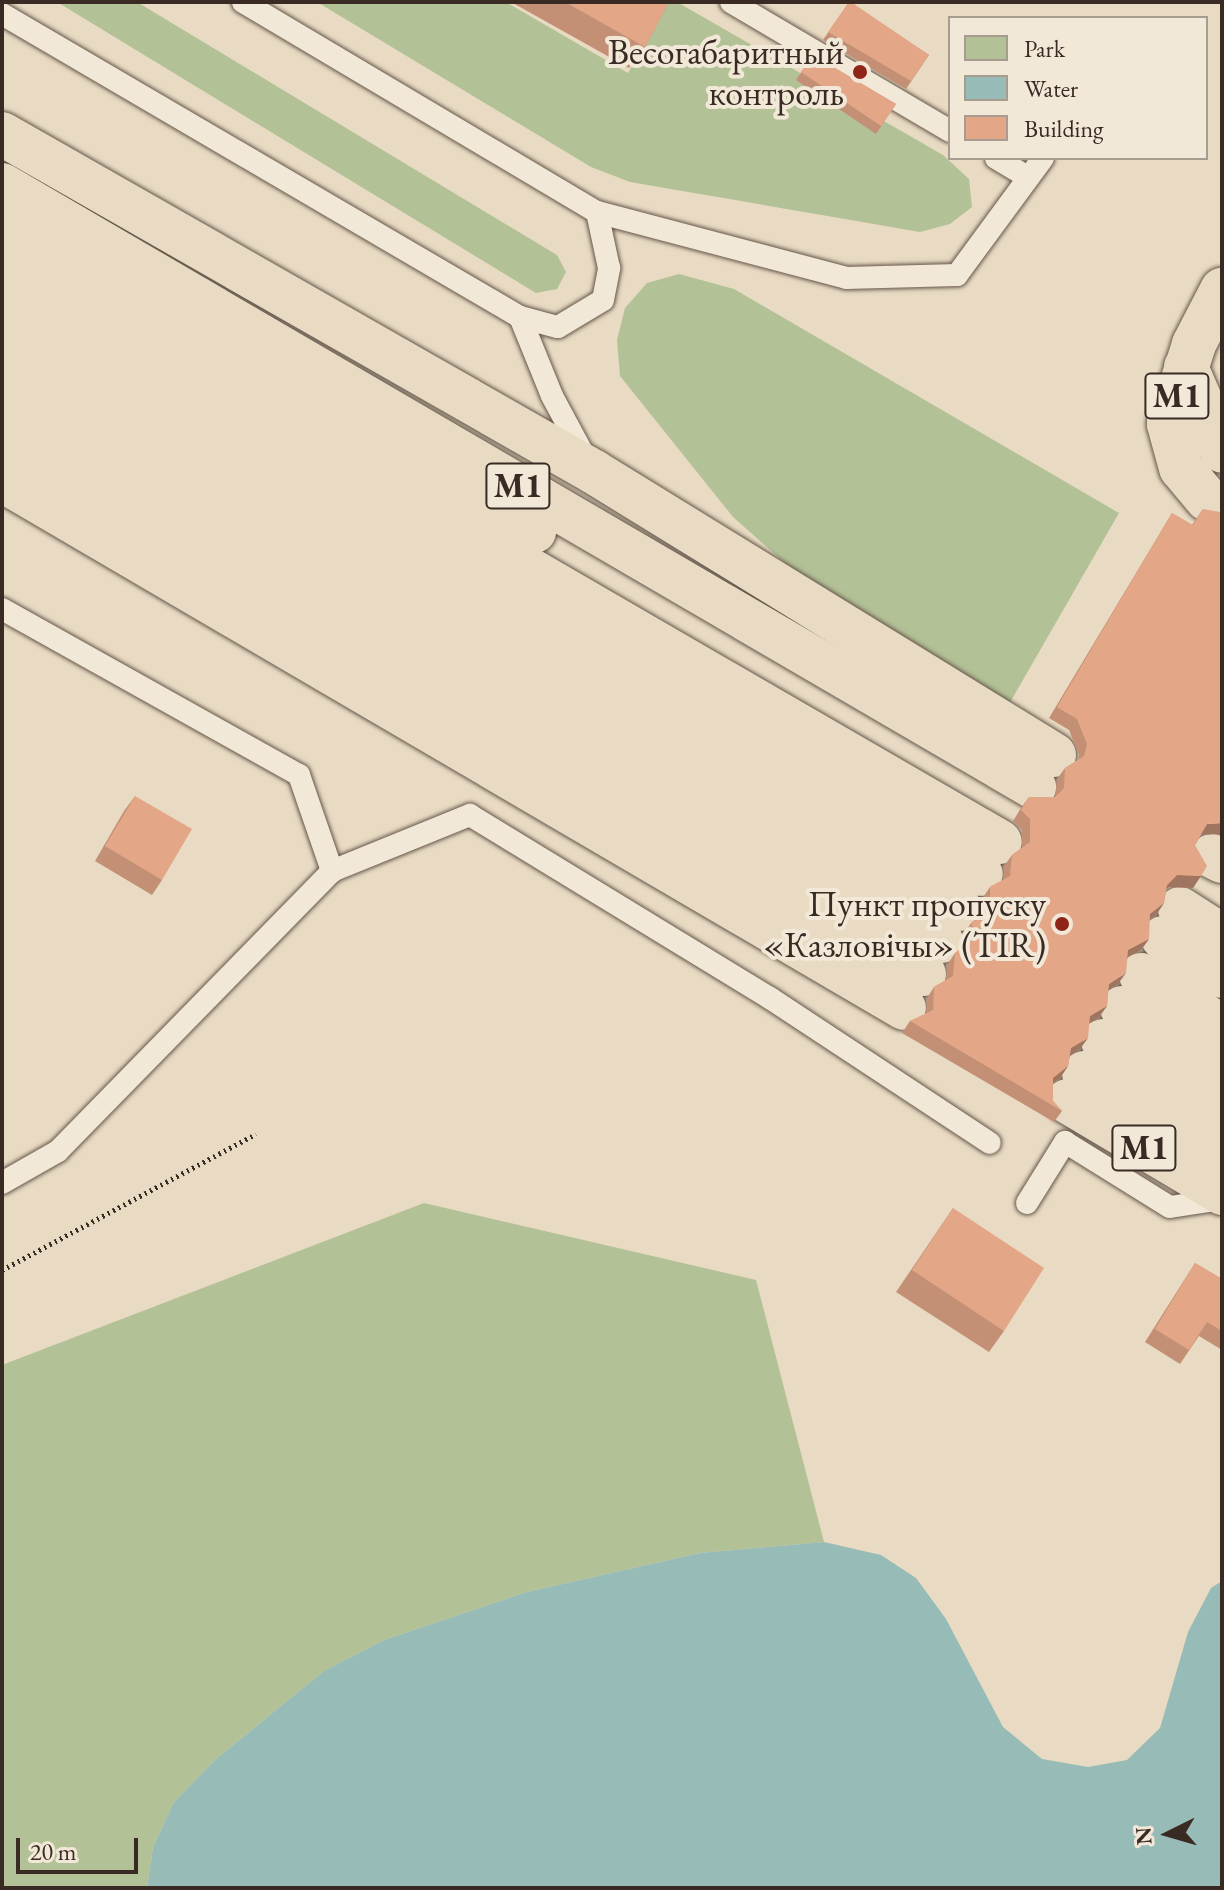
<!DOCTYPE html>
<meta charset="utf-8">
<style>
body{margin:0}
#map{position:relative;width:1224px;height:1890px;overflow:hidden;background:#e9dbc3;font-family:"EB Garamond",serif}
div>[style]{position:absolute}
.green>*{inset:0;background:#b3c196}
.water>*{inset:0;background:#97bbb6}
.path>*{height:5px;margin-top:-2.5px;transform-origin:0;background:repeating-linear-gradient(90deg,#392a23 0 2px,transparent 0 6px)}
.roads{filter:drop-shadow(0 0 2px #65564b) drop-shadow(0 0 2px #65564b)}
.lane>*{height:22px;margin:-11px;padding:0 11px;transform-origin:11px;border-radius:11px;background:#f1e8d8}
.highway>*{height:44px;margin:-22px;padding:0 22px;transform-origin:22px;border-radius:22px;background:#e9dbc3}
.wall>*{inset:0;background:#c39075}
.shaded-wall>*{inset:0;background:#9f755f}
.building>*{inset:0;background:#e3a788}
.dots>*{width:22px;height:22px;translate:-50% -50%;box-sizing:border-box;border:4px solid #f1e8d8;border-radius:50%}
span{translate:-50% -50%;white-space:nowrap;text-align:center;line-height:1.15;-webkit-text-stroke:8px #f1e8d8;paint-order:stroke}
.shield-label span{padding:2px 6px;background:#f1e8d8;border:2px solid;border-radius:6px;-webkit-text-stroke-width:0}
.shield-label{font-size:34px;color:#392a23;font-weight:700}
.poi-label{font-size:36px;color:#392a23}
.right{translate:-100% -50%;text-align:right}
.frame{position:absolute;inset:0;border:4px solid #392a23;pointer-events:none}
.legend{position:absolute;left:948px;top:16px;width:260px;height:144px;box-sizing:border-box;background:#f1e8d8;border:2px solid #a79c90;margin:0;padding:10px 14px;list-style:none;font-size:24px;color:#392a23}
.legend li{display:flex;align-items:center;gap:16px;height:40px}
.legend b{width:40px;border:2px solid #a79c90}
.north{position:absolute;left:1128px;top:1794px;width:80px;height:80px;-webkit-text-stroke:6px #f1e8d8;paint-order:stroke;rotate:265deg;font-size:22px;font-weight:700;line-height:32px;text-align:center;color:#392a23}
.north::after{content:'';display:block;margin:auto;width:28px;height:36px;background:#392a23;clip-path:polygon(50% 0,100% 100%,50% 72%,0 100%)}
.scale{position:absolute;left:16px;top:1838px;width:122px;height:36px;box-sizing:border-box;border:4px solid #392a23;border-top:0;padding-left:10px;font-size:24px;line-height:28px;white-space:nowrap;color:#392a23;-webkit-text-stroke:6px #f1e8d8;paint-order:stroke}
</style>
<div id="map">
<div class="green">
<div style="clip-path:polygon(57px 2px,137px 2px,557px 255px,566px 272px,557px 289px,536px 293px)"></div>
<div style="clip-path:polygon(317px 2px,506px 2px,628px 73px,657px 22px,624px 2px,677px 2px,943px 155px,969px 179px,972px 207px,950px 224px,920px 232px,630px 182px,591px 167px)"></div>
<div style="clip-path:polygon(679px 274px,734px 289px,1119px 513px,1008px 706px,819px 593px,733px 517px,620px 376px,617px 340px,625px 308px,647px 283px)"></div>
<div style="clip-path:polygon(424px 1203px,756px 1280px,824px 1542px,700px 1553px,527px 1592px,384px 1640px,324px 1671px,216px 1759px,174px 1802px,153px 1847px,147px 1888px,2px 1888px,2px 1365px)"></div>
</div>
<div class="water">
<div style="clip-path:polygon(824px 1542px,881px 1555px,916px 1578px,946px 1619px,1003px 1727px,1042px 1759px,1088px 1767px,1127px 1760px,1160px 1728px,1188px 1632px,1211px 1588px,1222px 1581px,1222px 1888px,147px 1888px,153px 1847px,174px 1802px,216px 1759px,324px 1671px,384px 1640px,527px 1592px,700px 1553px)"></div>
</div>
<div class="path">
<div style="left:2px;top:1270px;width:288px;rotate:-28.2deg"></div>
</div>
<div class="roads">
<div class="lane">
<div style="left:243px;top:2px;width:412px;rotate:30.7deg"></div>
<div style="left:597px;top:212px;width:258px;rotate:14.8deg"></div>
<div style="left:846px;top:278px;width:111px;rotate:-1.5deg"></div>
<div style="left:957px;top:275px;width:145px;rotate:-53.7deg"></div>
<div style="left:731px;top:2px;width:254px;rotate:30.5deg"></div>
<div style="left:2px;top:14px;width:600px;rotate:30.33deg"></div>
<div style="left:520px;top:317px;width:39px;rotate:15deg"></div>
<div style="left:558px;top:327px;width:52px;rotate:-31deg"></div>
<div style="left:603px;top:300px;width:33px;rotate:-79deg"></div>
<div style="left:609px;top:268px;width:57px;rotate:-102.1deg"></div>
<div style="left:996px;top:158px;width:37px;rotate:31deg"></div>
<div style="left:520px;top:317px;width:85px;rotate:67.9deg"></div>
<div style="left:552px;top:396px;width:74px;rotate:61.7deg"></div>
<div style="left:2px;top:609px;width:340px;rotate:29.2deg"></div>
<div style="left:299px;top:775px;width:102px;rotate:71deg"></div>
<div style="left:2px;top:1183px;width:64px;rotate:-29.7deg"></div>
<div style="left:58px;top:1151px;width:392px;rotate:-45.6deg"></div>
<div style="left:332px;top:871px;width:149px;rotate:-22.1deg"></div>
<div style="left:470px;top:815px;width:351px;rotate:31.4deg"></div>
<div style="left:770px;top:998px;width:263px;rotate:33.4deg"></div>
<div style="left:1027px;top:1203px;width:72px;rotate:-58.1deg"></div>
<div style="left:1065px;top:1142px;width:123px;rotate:31.8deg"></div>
<div style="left:1170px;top:1207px;width:53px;rotate:-8.7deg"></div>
</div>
<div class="highway">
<div style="left:2px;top:134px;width:682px;rotate:29.72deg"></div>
<div style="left:594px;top:472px;width:540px;rotate:31.6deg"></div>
<div style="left:2px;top:185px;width:1195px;rotate:30.26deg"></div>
<div style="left:2px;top:225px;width:614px;rotate:29.91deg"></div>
<div style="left:2px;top:264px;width:1153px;rotate:30.08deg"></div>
<div style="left:2px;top:307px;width:1131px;rotate:30.08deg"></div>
<div style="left:2px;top:350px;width:1109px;rotate:30.26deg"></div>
<div style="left:1186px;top:367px;width:91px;rotate:66.8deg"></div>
<div style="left:2px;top:392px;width:1088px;rotate:30.31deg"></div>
<div style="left:2px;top:437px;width:1067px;rotate:30.22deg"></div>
<div style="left:2px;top:480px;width:1045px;rotate:30.34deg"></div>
<div style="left:1207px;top:499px;width:40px;rotate:-130deg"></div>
<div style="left:1181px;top:468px;width:46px;rotate:-105.3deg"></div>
<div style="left:1169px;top:424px;width:84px;rotate:-72.6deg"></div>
<div style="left:1194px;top:344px;width:61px;rotate:-62.6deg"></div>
<div style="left:1212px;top:856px;width:11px;rotate:27deg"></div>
<div style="left:1180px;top:909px;width:50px;rotate:32.7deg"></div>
<div style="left:1163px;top:938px;width:70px;rotate:32.8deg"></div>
<div style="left:1141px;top:975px;width:96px;rotate:32.7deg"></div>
<div style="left:1122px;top:1008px;width:119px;rotate:32.6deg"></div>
<div style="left:1103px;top:1041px;width:139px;rotate:30.8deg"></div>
<div style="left:1084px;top:1073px;width:161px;rotate:30.7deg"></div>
<div style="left:1067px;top:1101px;width:180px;rotate:30.7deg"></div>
</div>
</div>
<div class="wall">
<div style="clip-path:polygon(511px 2px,669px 2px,645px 47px,629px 68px)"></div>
<div style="clip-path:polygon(849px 2px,929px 55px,906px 89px,823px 40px)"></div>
<div style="clip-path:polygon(813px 55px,896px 104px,876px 134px,796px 80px)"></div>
<div style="clip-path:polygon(1203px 509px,1201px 835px,1195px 845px,1193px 888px,1169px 887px,1166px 890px,1164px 903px,1156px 915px,1149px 920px,1149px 939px,1141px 950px,1128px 957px,1118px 984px,1108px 990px,1107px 1006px,1099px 1017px,1089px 1023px,1080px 1049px,1070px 1055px,1068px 1066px,1060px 1078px,1053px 1083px,1053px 1101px,1062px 1111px,1054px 1122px,902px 1033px,910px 1021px,926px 1014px,927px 998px,934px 987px,946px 980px,947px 965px,955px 953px,963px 947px,964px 933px,972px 922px,982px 915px,982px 899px,990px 887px,1003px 880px,1004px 866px,1012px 855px,1022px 848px,1022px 830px,1013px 821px,1021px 808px,1029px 797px,1055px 797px,1057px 779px,1065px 768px,1078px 760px,1079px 755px,1069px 730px,1049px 718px,1172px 513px,1192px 525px)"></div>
<div style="clip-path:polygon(135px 796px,162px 880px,152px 895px,95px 861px,124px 811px)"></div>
<div style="clip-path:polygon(953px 1208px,1004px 1331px,989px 1352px,896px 1292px)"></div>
<div style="clip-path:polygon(1195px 1263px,1222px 1279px,1222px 1350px,1199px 1336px,1180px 1364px,1145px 1342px)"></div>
</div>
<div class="shaded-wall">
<div style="clip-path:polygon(1222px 823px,1222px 834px,1199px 835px,1207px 824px)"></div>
<div style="clip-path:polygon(1177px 875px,1201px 876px,1193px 888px,1169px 887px,1159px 896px,1167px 885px)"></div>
<div style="clip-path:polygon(1164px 903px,1156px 915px,1142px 925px,1150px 914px)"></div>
<div style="clip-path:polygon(1149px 939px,1141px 950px,1120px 961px,1128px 950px)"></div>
<div style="clip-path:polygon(1126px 973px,1118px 984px,1101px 995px,1109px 984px)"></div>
<div style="clip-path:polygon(1107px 1006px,1099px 1017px,1082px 1028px,1090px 1016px)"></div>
<div style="clip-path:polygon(1088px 1038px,1080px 1049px,1063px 1060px,1071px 1048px)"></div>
<div style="clip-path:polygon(1068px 1066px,1060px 1078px,1045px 1089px,1053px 1078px)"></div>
</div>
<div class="building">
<div style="clip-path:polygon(565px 2px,669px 2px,645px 47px)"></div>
<div style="clip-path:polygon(849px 2px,851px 2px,929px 55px,911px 81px,828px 32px)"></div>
<div style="clip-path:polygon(813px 55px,896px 104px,881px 126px,801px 72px)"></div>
<div style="clip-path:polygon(1203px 509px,1220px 512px,1222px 510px,1222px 823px,1207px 824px,1195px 845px,1207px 866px,1201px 876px,1177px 875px,1167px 885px,1164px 903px,1150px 914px,1149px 939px,1128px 950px,1126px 973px,1109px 984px,1107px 1006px,1090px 1016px,1088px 1038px,1071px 1048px,1068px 1066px,1053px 1078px,1053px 1101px,1062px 1111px,910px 1021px,933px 1010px,934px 987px,953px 976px,955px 953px,971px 942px,972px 922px,990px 910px,990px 887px,1010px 876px,1012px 855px,1030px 842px,1030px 819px,1021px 810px,1029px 797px,1055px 797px,1064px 788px,1065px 768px,1084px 756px,1087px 744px,1077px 719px,1057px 707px,1172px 513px,1193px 525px)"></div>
<div style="clip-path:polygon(135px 796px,192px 829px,162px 880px,105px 846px)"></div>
<div style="clip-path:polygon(953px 1208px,1044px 1268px,1004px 1331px,912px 1270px)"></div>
<div style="clip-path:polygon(1195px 1263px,1222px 1279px,1222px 1331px,1207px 1322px,1189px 1350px,1155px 1329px)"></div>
</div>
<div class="dots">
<div style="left:860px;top:72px;background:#8f2418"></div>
<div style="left:1062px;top:924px;background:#8f2418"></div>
</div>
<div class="shield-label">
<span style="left:1177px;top:396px">М1</span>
<span style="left:518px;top:486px">М1</span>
<span style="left:1144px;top:1148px">М1</span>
</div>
<div class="poi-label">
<span class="right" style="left:844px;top:72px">Весогабаритный<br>контроль</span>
<span class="right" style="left:1046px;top:924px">Пункт пропуску<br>«Казловічы» (TIR)</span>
</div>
<div class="frame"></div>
<ul class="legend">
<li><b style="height:22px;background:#b3c196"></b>Park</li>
<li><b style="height:22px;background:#97bbb6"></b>Water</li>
<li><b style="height:22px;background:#e3a788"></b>Building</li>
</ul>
<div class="north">N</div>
<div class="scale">20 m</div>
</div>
